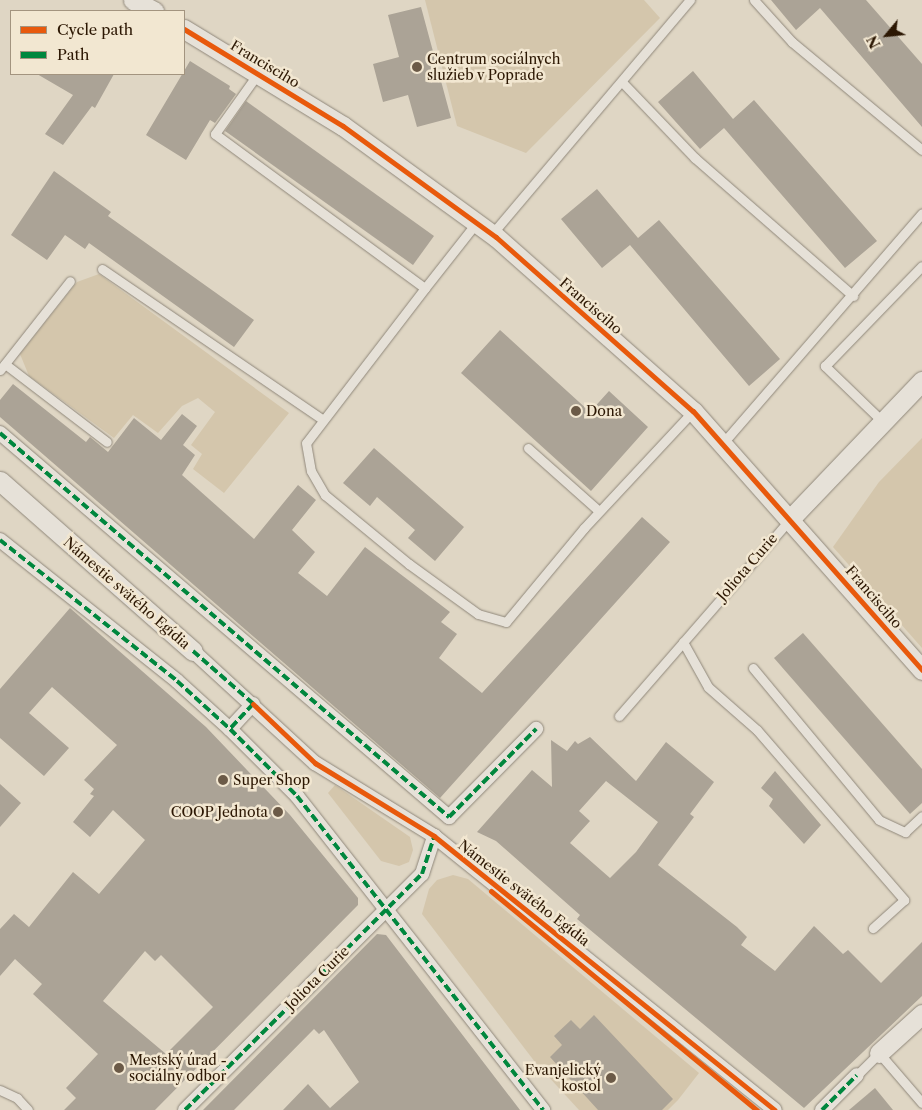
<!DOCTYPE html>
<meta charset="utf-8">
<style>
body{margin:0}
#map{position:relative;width:922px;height:1110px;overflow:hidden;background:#dfd6c4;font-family:"Libre Caslon Text",serif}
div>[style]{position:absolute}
.green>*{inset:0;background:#d4c6ac}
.building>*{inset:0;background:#aba396}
.roads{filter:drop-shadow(0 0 1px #8f877a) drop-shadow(0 0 1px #8f877a)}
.service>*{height:9px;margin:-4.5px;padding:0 4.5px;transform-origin:4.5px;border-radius:4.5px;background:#e6e1d8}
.pedestrian>*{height:14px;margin:-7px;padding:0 7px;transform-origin:7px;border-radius:7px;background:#e6e1d8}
.minor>*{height:19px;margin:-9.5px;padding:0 9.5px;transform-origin:9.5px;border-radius:9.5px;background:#e6e1d8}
.quiet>*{height:4px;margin-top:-2px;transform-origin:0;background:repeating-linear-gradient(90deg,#00873e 0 8px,transparent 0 12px)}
.cycleway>*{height:5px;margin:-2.5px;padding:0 2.5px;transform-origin:2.5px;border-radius:2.5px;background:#e8590c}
.dots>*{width:14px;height:14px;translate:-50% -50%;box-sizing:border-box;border:2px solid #f2e7d1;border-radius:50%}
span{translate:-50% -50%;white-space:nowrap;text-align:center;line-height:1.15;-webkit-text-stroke:5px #f2e7d1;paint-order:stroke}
.poi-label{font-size:14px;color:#2c1703}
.left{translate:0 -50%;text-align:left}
.right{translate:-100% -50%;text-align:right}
.street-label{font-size:14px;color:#2c1703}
.legend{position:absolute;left:10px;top:10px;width:175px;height:65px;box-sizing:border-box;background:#f2e7d1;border:1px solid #a3947f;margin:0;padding:6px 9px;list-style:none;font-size:15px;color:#2c1703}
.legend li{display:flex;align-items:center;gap:10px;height:25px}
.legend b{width:25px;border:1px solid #a3947f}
.north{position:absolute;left:862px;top:10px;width:50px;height:50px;-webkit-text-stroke:4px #f2e7d1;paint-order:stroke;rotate:242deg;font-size:14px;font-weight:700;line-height:20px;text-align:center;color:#2c1703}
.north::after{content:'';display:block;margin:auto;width:18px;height:22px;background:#2c1703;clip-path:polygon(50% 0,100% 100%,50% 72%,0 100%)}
</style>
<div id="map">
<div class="green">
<div style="clip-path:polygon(425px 0,644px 0,660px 18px,526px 153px,457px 126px)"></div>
<div style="clip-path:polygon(99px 274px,289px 413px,224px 493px,193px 469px,202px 454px,191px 445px,215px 412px,198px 398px,182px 406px,158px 433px,133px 415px,114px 438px,29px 376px,20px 354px,77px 282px)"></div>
<div style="clip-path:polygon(922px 438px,922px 648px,833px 547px,879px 482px)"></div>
<div style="clip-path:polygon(335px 785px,410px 837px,413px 850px,409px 862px,399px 866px,381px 861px,328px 793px)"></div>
<div style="clip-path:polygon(453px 875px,468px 879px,699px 1073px,678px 1100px,668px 1110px,579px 1110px,535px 1062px,422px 914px,429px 889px,437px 880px)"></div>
</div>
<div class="building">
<div style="clip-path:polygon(771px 0,866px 0,922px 64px,922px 127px,820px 8px,796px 30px)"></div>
<div style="clip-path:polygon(421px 7px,451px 118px,417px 127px,408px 95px,383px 102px,373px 64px,399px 57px,388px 15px)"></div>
<div style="clip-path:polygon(190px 61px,230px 86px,229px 89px,236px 94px,215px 123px,210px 120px,186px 160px,146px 135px)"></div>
<div style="clip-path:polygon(693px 71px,733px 119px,754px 100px,877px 241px,845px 268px,724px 128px,700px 149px,658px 102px)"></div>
<div style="clip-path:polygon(37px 74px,114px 74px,95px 108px,92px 106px,63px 145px,45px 134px,73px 95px)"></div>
<div style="clip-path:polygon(246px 101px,434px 236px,413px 265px,225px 131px)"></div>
<div style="clip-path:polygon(54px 171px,111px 212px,108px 216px,254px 320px,234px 347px,89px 243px,85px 249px,65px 235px,47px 260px,11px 235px)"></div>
<div style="clip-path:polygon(597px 189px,638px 238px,659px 220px,780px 359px,749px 386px,630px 245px,602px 268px,561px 219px)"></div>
<div style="clip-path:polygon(500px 330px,590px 412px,609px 391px,648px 427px,591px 491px,461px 373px)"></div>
<div style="clip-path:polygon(13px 384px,86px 442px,90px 437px,108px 452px,134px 418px,161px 440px,182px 414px,197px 426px,183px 445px,195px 455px,182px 475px,254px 539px,298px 485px,316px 500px,292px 530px,315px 552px,298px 573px,327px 596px,365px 547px,450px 612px,441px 622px,457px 634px,439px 658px,482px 693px,642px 517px,670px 542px,440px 798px,0 417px,0 400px)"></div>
<div style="clip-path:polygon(374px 448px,464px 527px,435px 561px,408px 538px,415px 530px,377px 497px,370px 506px,343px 483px)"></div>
<div style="clip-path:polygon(evenodd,70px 608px,206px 727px,290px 815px,358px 898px,358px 905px,155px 1110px,64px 1110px,76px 1098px,66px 1088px,98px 1054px,33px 994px,42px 984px,15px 959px,0 976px,0 929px,14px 914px,29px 927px,73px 872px,99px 894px,145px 840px,113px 810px,90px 837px,73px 822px,94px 796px,90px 794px,94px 789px,84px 780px,117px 745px,52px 687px,29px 713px,69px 748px,44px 776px,0 738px,0 689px,70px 608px,145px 951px,155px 961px,161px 955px,213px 1007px,166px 1054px,103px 1001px,145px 951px)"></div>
<div style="clip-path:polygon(803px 633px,922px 769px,922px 803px,910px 814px,774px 658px)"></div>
<div style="clip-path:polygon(evenodd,590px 737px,636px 781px,666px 742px,714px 782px,690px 814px,694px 817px,658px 865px,737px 927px,747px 937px,741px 945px,775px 971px,814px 926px,843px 954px,848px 950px,881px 983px,922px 942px,922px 996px,804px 1108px,577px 919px,580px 915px,496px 841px,477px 832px,532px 770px,552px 787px,551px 740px,567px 751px,575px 741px,578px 744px,590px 737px,606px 781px,658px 822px,636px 852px,610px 878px,570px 843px,590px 821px,579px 811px,606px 781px)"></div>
<div style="clip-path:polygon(775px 771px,821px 825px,804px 844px,769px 806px,773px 799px,761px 788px)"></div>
<div style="clip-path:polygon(0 784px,21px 803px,0 827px)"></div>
<div style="clip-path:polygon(377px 934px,386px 935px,520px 1110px,283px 1110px,308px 1084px,330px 1108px,359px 1082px,324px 1030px,319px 1034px,314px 1029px,234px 1110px,203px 1110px)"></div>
<div style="clip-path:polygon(594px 1015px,673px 1099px,662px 1110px,598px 1110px,550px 1057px,562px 1045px,554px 1036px,571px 1020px,580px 1029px)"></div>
<div style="clip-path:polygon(875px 1088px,893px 1110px,849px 1110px)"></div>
</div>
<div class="roads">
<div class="service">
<div style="left:754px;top:0;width:57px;rotate:47.9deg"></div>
<div style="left:792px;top:42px;width:169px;rotate:39.7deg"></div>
<div style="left:259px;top:72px;width:76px;rotate:125.4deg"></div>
<div style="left:215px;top:134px;width:260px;rotate:36.3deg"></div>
<div style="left:425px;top:288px;width:84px;rotate:-51.8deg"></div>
<div style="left:623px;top:83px;width:104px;rotate:46.2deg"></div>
<div style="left:695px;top:158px;width:210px;rotate:41.1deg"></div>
<div style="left:492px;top:234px;width:307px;rotate:-49.8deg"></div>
<div style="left:102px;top:269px;width:266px;rotate:34.3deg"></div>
<div style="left:425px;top:288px;width:195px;rotate:127.5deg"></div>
<div style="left:306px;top:443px;width:28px;rotate:80deg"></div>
<div style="left:311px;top:471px;width:28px;rotate:60deg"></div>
<div style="left:325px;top:495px;width:109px;rotate:39.4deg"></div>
<div style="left:409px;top:564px;width:85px;rotate:35.9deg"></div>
<div style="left:478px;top:614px;width:29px;rotate:16deg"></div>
<div style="left:506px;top:622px;width:122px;rotate:-50.3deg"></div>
<div style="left:584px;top:528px;width:160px;rotate:-47deg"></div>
<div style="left:5px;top:364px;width:128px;rotate:37.4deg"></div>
<div style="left:0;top:370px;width:113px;rotate:-51.8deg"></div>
<div style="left:883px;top:422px;width:81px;rotate:-136deg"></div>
<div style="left:825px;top:366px;width:139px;rotate:-45.9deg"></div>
<div style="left:723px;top:443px;width:304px;rotate:-49.1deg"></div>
<div style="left:528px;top:448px;width:95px;rotate:41.6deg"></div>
<div style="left:683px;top:642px;width:51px;rotate:60.9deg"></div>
<div style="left:708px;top:687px;width:65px;rotate:41.3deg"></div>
<div style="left:757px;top:730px;width:225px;rotate:49.1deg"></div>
<div style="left:904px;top:900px;width:42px;rotate:137.9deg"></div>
<div style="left:753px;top:668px;width:197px;rotate:50.3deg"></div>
<div style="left:879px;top:820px;width:29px;rotate:25deg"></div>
<div style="left:905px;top:832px;width:23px;rotate:-43deg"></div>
<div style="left:619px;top:716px;width:262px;rotate:-49deg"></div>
<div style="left:857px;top:1075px;width:31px;rotate:-45deg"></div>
<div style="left:879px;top:1053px;width:66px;rotate:49.3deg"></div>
<div style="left:0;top:1090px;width:19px;rotate:25deg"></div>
<div style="left:17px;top:1098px;width:16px;rotate:47deg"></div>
</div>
<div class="pedestrian">
<div style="left:0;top:433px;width:591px;rotate:40.54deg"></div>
<div style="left:449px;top:817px;width:124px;rotate:-45.3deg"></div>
<div style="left:0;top:540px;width:226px;rotate:38.5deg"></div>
<div style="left:177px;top:681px;width:72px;rotate:42.2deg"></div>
<div style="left:193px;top:651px;width:166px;rotate:42.6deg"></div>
<div style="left:315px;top:763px;width:140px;rotate:31.5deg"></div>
<div style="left:434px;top:836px;width:437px;rotate:38.8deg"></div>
<div style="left:253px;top:704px;width:34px;rotate:133deg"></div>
<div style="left:230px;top:729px;width:95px;rotate:45deg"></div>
<div style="left:297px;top:796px;width:399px;rotate:51.9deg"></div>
<div style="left:185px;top:1110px;width:334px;rotate:-44.9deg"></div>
<div style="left:422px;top:874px;width:40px;rotate:-72deg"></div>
<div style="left:822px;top:1110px;width:49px;rotate:-45deg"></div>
</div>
<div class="minor">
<div style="left:133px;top:0;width:24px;rotate:28deg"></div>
<div style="left:184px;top:29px;width:186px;rotate:31.4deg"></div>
<div style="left:343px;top:126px;width:189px;rotate:36deg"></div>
<div style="left:496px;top:237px;width:263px;rotate:41.5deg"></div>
<div style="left:693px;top:411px;width:346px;rotate:48.5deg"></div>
<div style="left:0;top:481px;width:257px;rotate:41.4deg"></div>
<div style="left:791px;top:518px;width:190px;rotate:-46.3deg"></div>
<div style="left:879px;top:1053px;width:58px;rotate:-42.2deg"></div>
</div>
</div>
<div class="quiet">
<div style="left:0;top:433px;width:591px;rotate:40.54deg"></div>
<div style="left:449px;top:817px;width:124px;rotate:-45.3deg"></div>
<div style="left:0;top:540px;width:226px;rotate:38.5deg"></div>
<div style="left:177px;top:681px;width:72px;rotate:42.2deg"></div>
<div style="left:193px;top:651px;width:85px;rotate:41.2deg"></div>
<div style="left:253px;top:704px;width:34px;rotate:133deg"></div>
<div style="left:230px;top:729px;width:95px;rotate:45deg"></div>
<div style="left:297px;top:796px;width:399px;rotate:51.9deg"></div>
<div style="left:185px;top:1110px;width:334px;rotate:-44.9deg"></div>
<div style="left:422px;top:874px;width:40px;rotate:-72deg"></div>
<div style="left:822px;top:1110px;width:49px;rotate:-45deg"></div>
</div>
<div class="cycleway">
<div style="left:184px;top:29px;width:186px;rotate:31.4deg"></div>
<div style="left:343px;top:126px;width:189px;rotate:36deg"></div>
<div style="left:496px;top:237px;width:263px;rotate:41.5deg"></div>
<div style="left:693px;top:411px;width:346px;rotate:48.5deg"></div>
<div style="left:253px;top:704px;width:86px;rotate:43.6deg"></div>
<div style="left:315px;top:763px;width:140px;rotate:31.5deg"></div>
<div style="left:434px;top:836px;width:437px;rotate:38.8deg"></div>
<div style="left:491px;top:891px;width:345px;rotate:39.5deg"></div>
</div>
<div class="dots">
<div style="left:417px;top:67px;background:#6b5a47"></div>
<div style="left:576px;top:411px;background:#6b5a47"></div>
<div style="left:223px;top:780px;background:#6b5a47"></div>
<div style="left:278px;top:812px;background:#6b5a47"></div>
<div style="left:119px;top:1068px;background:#6b5a47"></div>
<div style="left:611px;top:1078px;background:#6b5a47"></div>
</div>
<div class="poi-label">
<span class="left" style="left:427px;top:67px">Centrum sociálnych<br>služieb v Poprade</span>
<span class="left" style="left:586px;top:411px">Dona</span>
<span class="left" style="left:233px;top:780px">Super Shop</span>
<span class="right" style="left:268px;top:812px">COOP Jednota</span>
<span class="left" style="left:129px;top:1068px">Mestský úrad -<br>sociálny odbor</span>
<span class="right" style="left:601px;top:1078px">Evanjelický<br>kostol</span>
</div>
<div class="street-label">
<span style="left:265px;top:64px;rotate:31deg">Francisciho</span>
<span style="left:591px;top:306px;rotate:41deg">Francisciho</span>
<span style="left:747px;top:567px;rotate:-49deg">Joliota Curie</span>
<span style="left:127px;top:593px;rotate:41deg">Námestie svätého Egídia</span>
<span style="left:874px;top:597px;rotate:49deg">Francisciho</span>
<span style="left:524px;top:893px;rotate:38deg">Námestie svätého Egídia</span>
<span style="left:317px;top:978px;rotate:-45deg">Joliota Curie</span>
</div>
<ul class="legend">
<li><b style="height:6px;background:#e8590c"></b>Cycle path</li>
<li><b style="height:6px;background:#00873e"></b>Path</li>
</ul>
<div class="north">N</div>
</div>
